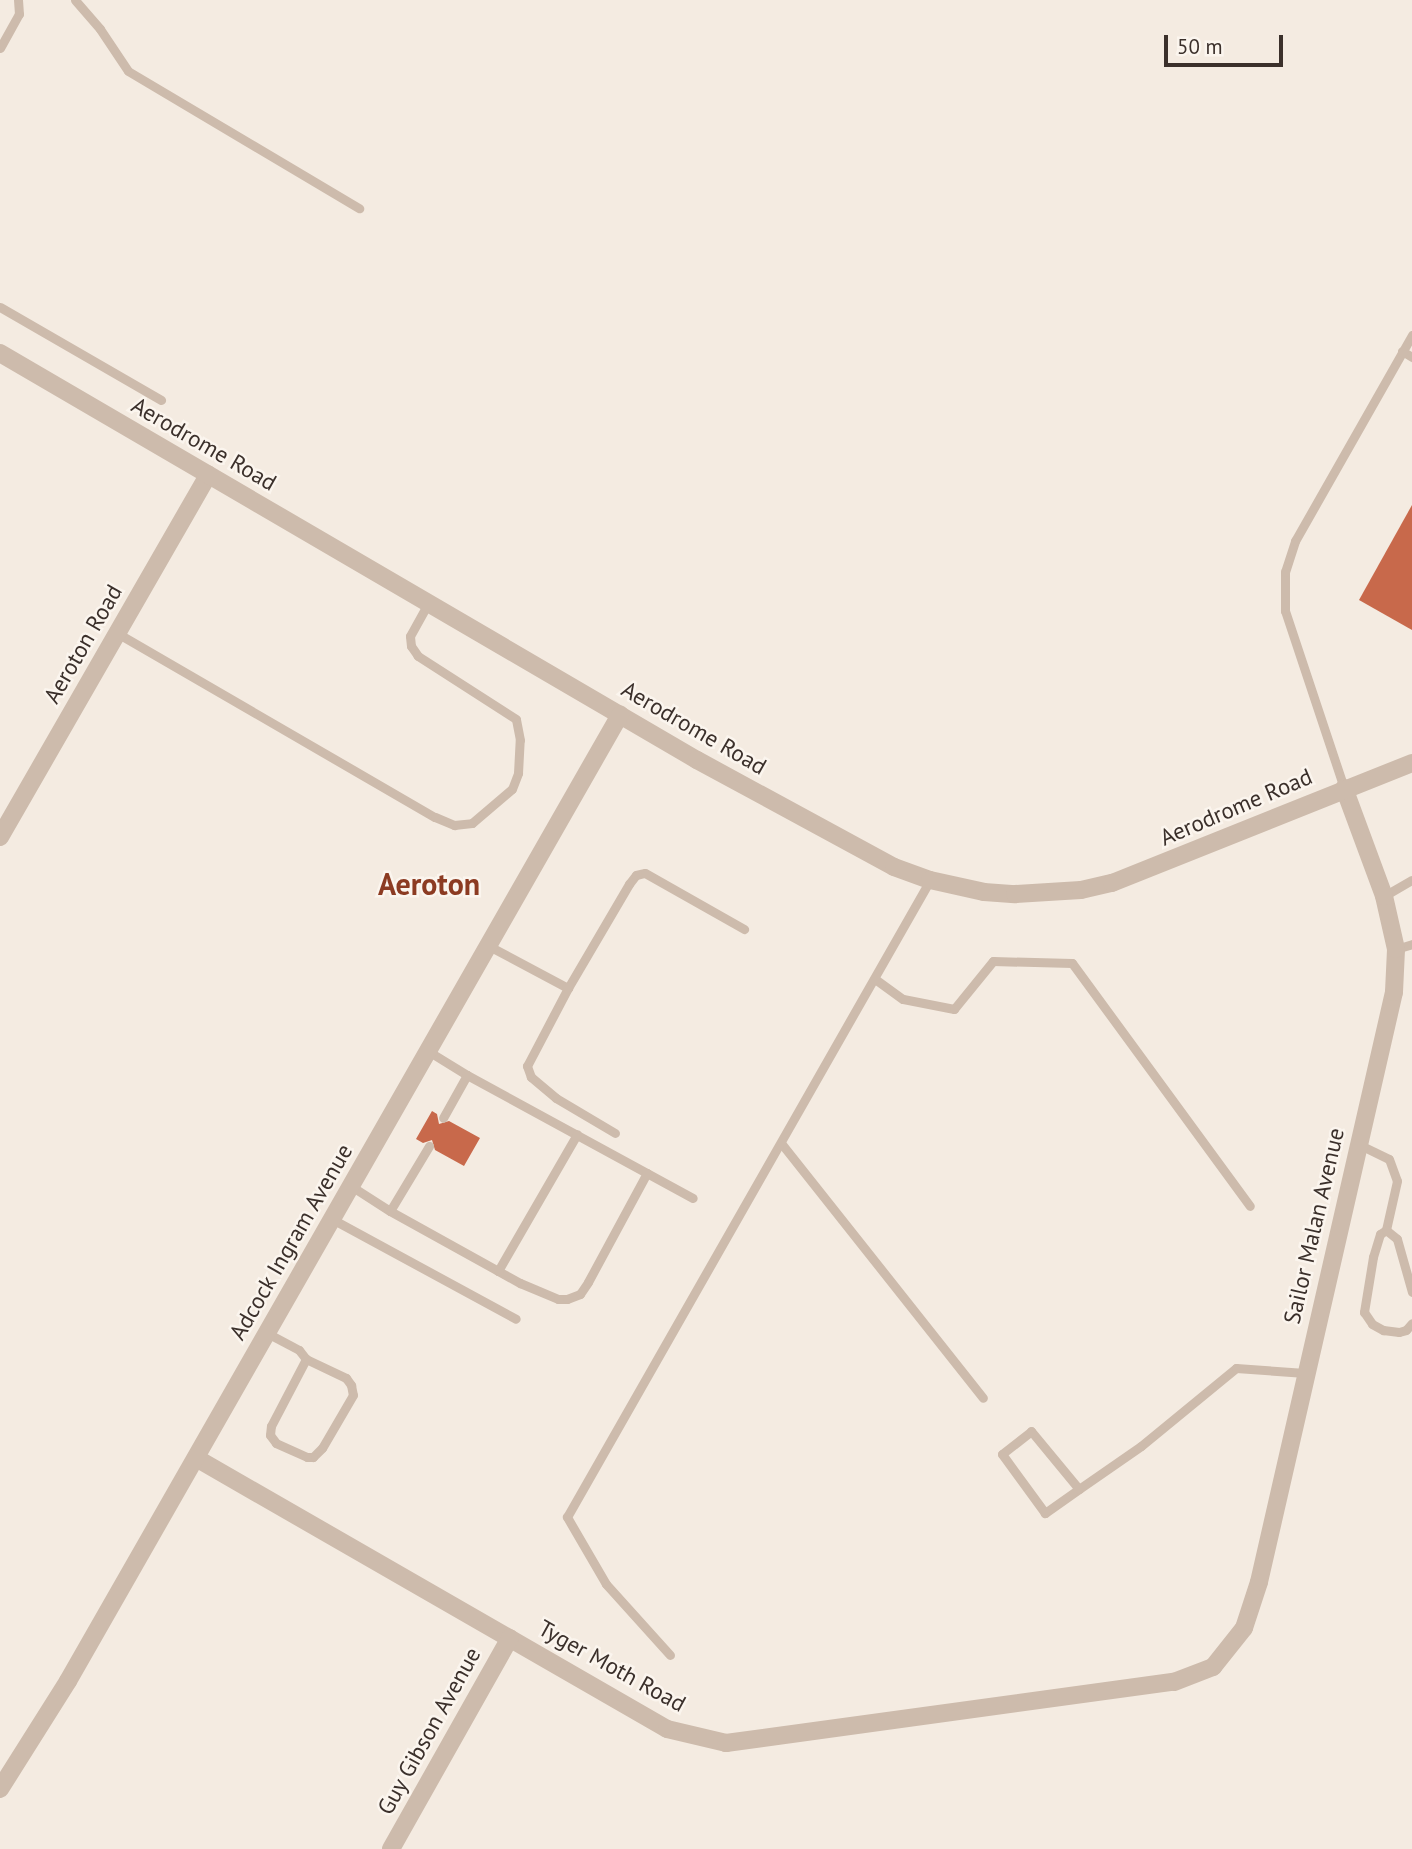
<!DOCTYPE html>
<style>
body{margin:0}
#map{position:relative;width:1412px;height:1849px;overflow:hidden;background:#f4ebe1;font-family:"PT Sans",sans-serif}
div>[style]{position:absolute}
.building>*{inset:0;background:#c8694b}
.service>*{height:9px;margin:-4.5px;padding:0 4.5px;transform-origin:4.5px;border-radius:4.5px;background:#cdbbac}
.minor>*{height:18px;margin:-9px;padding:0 9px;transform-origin:9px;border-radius:9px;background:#cdbbac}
.tertiary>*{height:18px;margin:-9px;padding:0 9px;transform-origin:9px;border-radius:9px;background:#cdbbac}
span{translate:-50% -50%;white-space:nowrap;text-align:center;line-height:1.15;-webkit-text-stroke:5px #fbf5ee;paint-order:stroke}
.street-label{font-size:23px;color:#3b302b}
.district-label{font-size:30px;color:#8c3b22;font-weight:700}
.scale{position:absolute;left:1164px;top:35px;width:119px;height:32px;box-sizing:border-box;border:4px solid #3b302b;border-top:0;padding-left:9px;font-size:21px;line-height:24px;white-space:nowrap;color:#3b302b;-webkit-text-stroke:5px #fbf5ee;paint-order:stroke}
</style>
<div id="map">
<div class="building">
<div style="clip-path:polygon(1412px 505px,1412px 630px,1359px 600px)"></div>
<div style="clip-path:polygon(432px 1111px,437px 1114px,439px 1124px,449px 1121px,480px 1138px,464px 1166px,435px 1150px,432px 1140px,423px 1143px,416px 1139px)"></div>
</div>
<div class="service">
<div style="left:75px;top:0;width:38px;rotate:49deg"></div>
<div style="left:100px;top:29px;width:50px;rotate:56.3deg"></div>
<div style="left:128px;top:71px;width:269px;rotate:30.7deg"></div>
<div style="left:0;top:48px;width:39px;rotate:-61deg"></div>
<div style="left:19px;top:14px;width:14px;rotate:-94deg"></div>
<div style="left:0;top:307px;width:186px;rotate:30deg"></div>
<div style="left:1402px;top:351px;width:12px;rotate:31deg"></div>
<div style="left:117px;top:633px;width:367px;rotate:30.1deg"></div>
<div style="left:435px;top:817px;width:21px;rotate:23deg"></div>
<div style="left:454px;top:825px;width:18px;rotate:-6deg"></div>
<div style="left:472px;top:823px;width:52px;rotate:-40.4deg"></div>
<div style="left:512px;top:789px;width:17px;rotate:-69deg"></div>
<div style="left:518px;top:773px;width:33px;rotate:-87deg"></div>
<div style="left:520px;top:740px;width:21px;rotate:-101deg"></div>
<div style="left:516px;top:719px;width:117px;rotate:-147.3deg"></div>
<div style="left:418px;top:656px;width:12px;rotate:-125deg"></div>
<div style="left:411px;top:646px;width:10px;rotate:-96deg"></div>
<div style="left:410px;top:636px;width:38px;rotate:-61deg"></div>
<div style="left:1344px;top:788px;width:187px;rotate:-108.4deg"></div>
<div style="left:1285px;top:611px;width:39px;rotate:-90deg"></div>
<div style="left:1285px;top:572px;width:33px;rotate:-72deg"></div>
<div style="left:1295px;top:541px;width:237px;rotate:-60.4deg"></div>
<div style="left:1384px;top:896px;width:32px;rotate:-30deg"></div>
<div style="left:487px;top:945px;width:92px;rotate:28deg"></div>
<div style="left:1396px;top:949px;width:17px;rotate:-17deg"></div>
<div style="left:875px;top:979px;width:34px;rotate:36deg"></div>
<div style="left:903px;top:999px;width:52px;rotate:11.1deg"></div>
<div style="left:954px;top:1009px;width:62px;rotate:-50.9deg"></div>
<div style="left:993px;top:961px;width:79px;rotate:1.5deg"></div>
<div style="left:1072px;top:963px;width:301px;rotate:53.8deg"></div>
<div style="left:428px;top:1051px;width:46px;rotate:31.6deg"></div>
<div style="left:467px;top:1075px;width:49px;rotate:119.2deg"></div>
<div style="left:467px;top:1075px;width:257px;rotate:28.6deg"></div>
<div style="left:615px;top:1133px;width:69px;rotate:-149.3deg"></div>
<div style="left:556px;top:1098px;width:33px;rotate:-140deg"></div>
<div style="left:531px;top:1077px;width:12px;rotate:-110deg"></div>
<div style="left:527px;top:1066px;width:88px;rotate:-62.3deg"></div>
<div style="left:568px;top:988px;width:121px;rotate:-59.6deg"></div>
<div style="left:629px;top:884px;width:11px;rotate:-52deg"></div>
<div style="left:636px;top:875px;width:9px;rotate:-13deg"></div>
<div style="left:645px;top:873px;width:114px;rotate:29.5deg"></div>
<div style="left:781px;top:1143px;width:325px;rotate:51.6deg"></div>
<div style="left:1358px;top:1144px;width:34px;rotate:26deg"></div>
<div style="left:1389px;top:1159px;width:23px;rotate:70deg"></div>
<div style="left:1397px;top:1181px;width:50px;rotate:102.7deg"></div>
<div style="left:1386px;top:1230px;width:7px;rotate:146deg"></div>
<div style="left:1380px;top:1234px;width:24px;rotate:107deg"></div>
<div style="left:1373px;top:1257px;width:56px;rotate:99.3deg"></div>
<div style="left:1364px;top:1312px;width:14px;rotate:56deg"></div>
<div style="left:1372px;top:1324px;width:13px;rotate:29deg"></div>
<div style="left:1383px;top:1330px;width:16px;rotate:7deg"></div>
<div style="left:1399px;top:1332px;width:7px;rotate:-16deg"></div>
<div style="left:1406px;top:1330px;width:9px;rotate:-49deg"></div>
<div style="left:351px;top:1186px;width:46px;rotate:32.7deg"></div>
<div style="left:390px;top:1211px;width:76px;rotate:-59deg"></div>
<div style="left:390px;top:1211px;width:149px;rotate:29deg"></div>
<div style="left:520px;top:1283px;width:41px;rotate:22.8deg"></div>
<div style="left:558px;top:1299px;width:9px"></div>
<div style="left:567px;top:1299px;width:14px;rotate:-21deg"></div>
<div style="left:580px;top:1294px;width:14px;rotate:-56deg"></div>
<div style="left:588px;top:1282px;width:124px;rotate:-61.6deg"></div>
<div style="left:332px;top:1219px;width:209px;rotate:28.5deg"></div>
<div style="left:1386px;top:1230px;width:14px;rotate:39deg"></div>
<div style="left:1397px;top:1239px;width:55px;rotate:74.2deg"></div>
<div style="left:498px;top:1271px;width:158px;rotate:-60deg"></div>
<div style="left:267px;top:1333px;width:36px;rotate:28deg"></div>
<div style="left:299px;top:1350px;width:11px;rotate:52deg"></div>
<div style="left:306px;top:1359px;width:44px;rotate:25.4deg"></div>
<div style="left:346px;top:1378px;width:9px;rotate:54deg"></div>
<div style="left:351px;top:1385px;width:10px;rotate:79deg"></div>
<div style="left:353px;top:1395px;width:61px;rotate:120.3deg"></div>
<div style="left:322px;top:1448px;width:13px;rotate:135deg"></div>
<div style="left:313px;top:1457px;width:6px;rotate:180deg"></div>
<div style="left:307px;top:1457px;width:34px;rotate:-156deg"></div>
<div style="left:276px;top:1443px;width:10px;rotate:-127deg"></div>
<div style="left:270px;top:1435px;width:9px;rotate:-84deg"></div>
<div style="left:271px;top:1426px;width:76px;rotate:-62.4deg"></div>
<div style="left:1079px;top:1489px;width:42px;rotate:144.8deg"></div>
<div style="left:1045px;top:1513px;width:73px;rotate:-126.1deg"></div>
<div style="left:1002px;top:1454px;width:37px;rotate:-38deg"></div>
<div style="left:1031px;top:1431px;width:75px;rotate:50.4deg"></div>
<div style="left:1079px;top:1489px;width:75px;rotate:-34.7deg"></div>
<div style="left:1141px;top:1446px;width:123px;rotate:-39.4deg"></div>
<div style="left:1236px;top:1368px;width:69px;rotate:4.1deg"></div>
<div style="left:670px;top:1655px;width:96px;rotate:-132deg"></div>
<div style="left:606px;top:1584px;width:78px;rotate:-120.2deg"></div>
<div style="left:567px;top:1517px;width:733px;rotate:-60.32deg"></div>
</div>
<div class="minor">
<div style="left:0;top:837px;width:418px;rotate:-60.1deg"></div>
<div style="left:196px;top:1458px;width:543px;rotate:29.91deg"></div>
<div style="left:667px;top:1729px;width:61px;rotate:13.3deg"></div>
<div style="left:726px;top:1743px;width:452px;rotate:-7.8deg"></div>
<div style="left:1174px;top:1682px;width:42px;rotate:-21deg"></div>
<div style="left:1213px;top:1667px;width:50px;rotate:-51.5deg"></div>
<div style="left:1244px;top:1628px;width:48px;rotate:-71.9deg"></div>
<div style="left:1259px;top:1582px;width:605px;rotate:-77.11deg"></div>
<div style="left:1394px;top:992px;width:43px;rotate:-87.3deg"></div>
<div style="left:1396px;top:949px;width:54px;rotate:-102.8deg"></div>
<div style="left:1384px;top:896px;width:115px;rotate:-110.3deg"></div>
<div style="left:391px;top:1849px;width:242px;rotate:-60.6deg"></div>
</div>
<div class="tertiary">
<div style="left:0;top:353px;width:807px;rotate:30.28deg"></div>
<div style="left:697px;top:760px;width:224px;rotate:28.5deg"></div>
<div style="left:894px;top:867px;width:38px;rotate:20deg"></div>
<div style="left:930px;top:880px;width:55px;rotate:12.5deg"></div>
<div style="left:984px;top:892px;width:31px;rotate:4deg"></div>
<div style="left:1015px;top:894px;width:66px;rotate:-3.5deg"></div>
<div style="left:1081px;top:890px;width:32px;rotate:-13deg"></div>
<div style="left:1112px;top:883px;width:323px;rotate:-21.8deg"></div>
<div style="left:0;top:1789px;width:128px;rotate:-57.8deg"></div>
<div style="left:68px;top:1681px;width:1113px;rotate:-60.26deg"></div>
</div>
<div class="street-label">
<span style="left:204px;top:444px;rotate:30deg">Aerodrome Road</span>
<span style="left:83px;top:644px;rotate:-60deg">Aeroton Road</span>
<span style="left:694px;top:728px;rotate:30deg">Aerodrome Road</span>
<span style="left:1236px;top:807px;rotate:-23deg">Aerodrome Road</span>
<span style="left:1314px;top:1226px;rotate:-77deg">Sailor Malan Avenue</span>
<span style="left:291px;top:1242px;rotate:-60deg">Adcock Ingram Avenue</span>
<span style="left:612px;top:1666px;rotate:29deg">Tyger Moth Road</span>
<span style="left:429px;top:1731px;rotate:-61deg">Guy Gibson Avenue</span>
</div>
<div class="district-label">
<span style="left:429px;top:884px">Aeroton</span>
</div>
<div class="scale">50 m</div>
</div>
